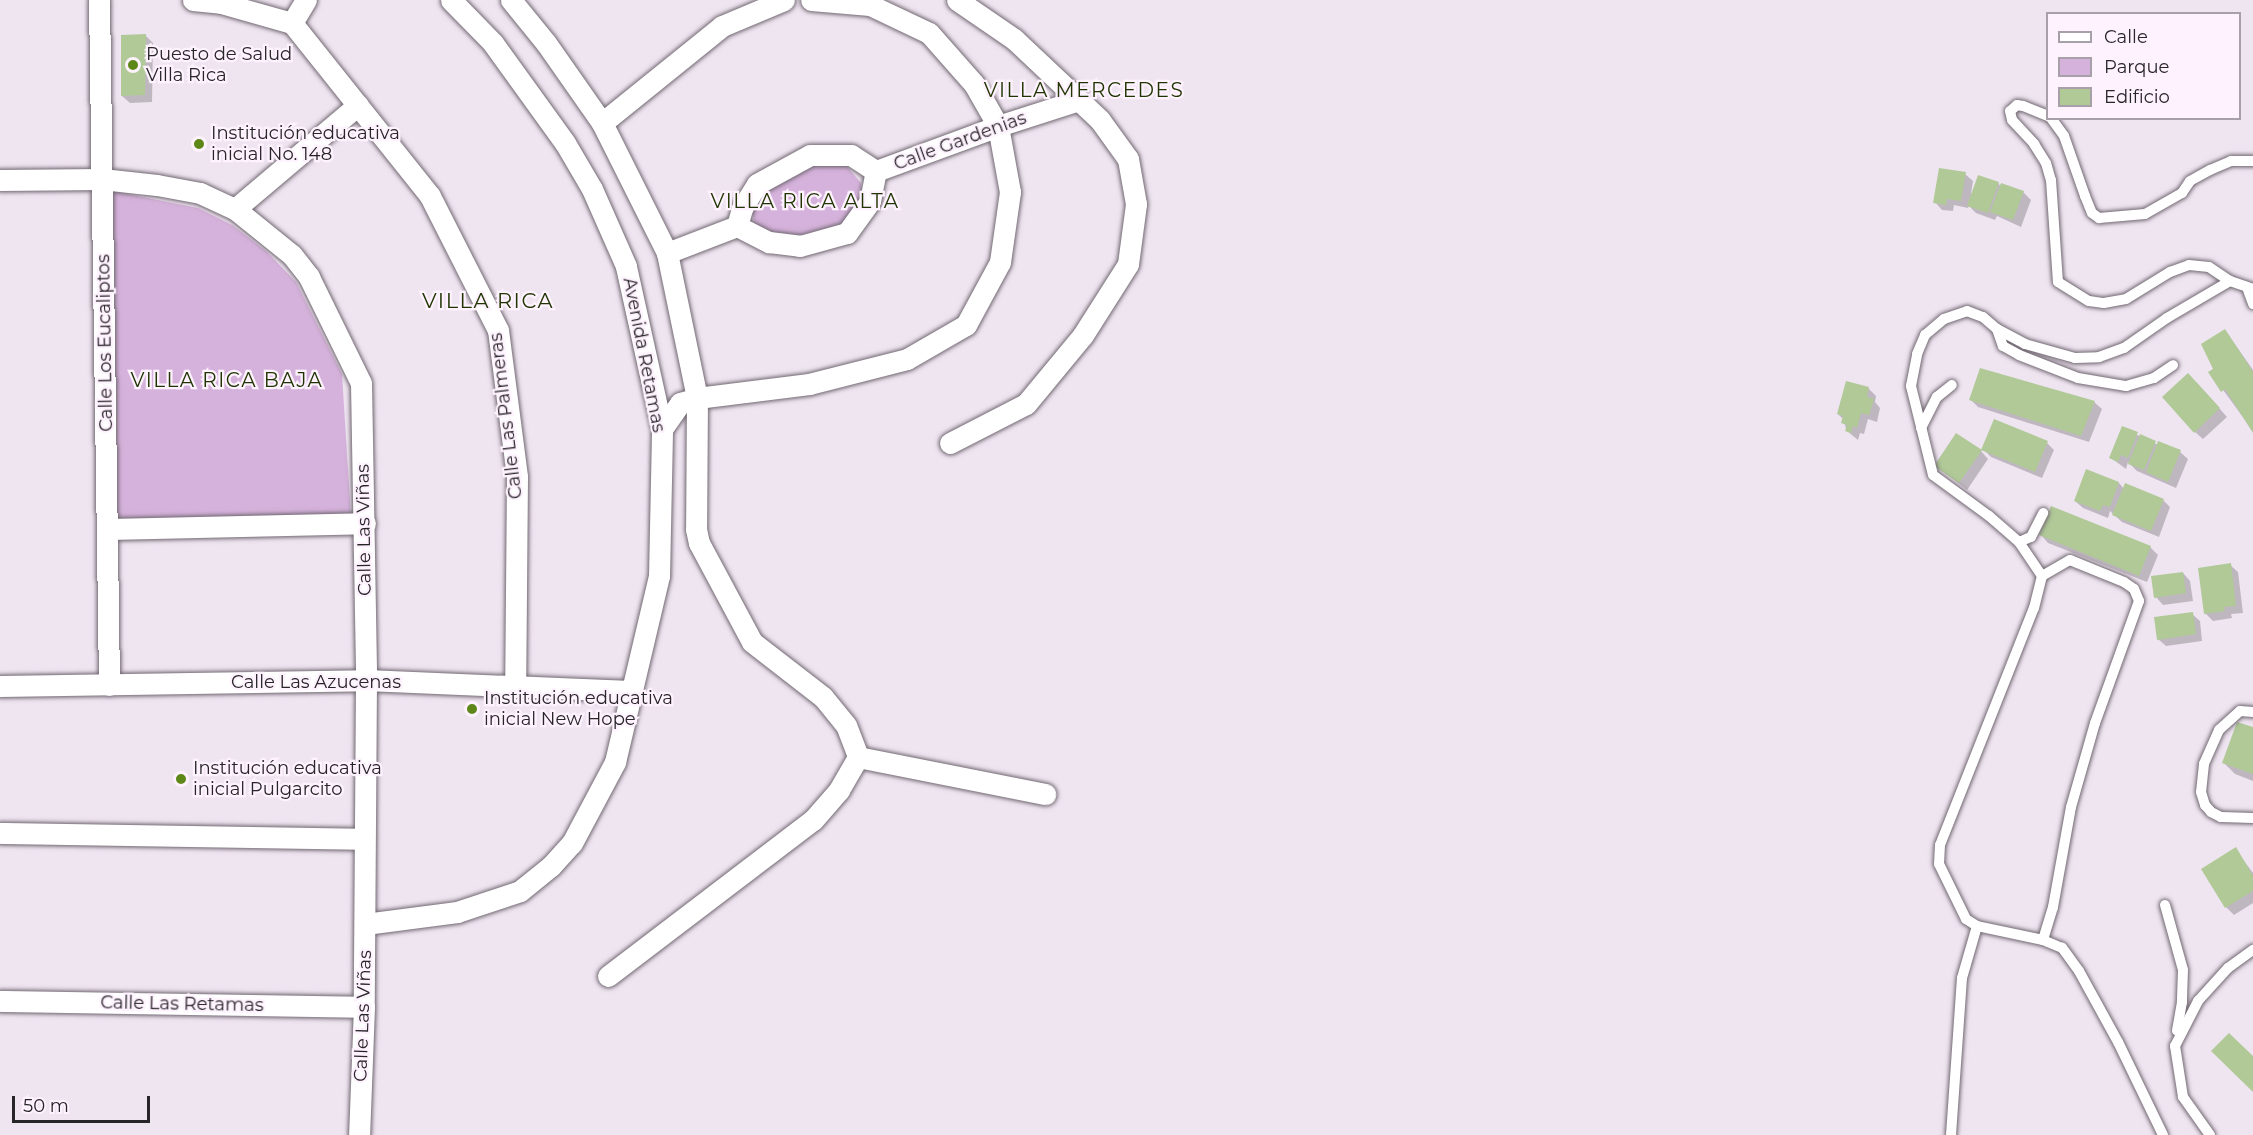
<!DOCTYPE html>
<meta charset="utf-8">
<style>
body{margin:0}
#map{position:relative;width:2253px;height:1135px;overflow:hidden;background:#efe5f1;font-family:Montserrat,sans-serif}
div>[style]{position:absolute}
.green>*{inset:0;background:#d5b2db}
.shadow>*{inset:0;background:#0003}
.building>*{inset:0;background:#b0c997}
.roads{filter:drop-shadow(0 0 2px #716872) drop-shadow(0 0 2px #716872)}
.lane>*{height:10px;margin:-5px;padding:0 5px;transform-origin:5px;border-radius:5px;background:#fff}
.street>*{height:21px;margin:-10.5px;padding:0 10.5px;transform-origin:10.5px;border-radius:10.5px;background:#fff}
.dots>*{width:16px;height:16px;translate:-50% -50%;box-sizing:border-box;border:3px solid #fdf2fe;border-radius:50%}
span{translate:-50% -50%;white-space:nowrap;text-align:center;line-height:1.15;-webkit-text-stroke:4.5px #fdf2fe;paint-order:stroke}
.poi-label{font-size:18px;color:#282529}
.left{translate:0 -50%;text-align:left}
.street-label{font-size:18px;color:#282529}
.neighbourhood-label{font-size:20px;color:#1f3400;letter-spacing:1.5px}
.quarter-label{font-size:21px;color:#1f3400;letter-spacing:1.5px}
.legend{position:absolute;left:2046px;top:12px;width:195px;height:108px;box-sizing:border-box;background:#fdf2fe;border:2px solid #a8a0a9;margin:0;padding:8px 10px;list-style:none;font-size:18px;color:#282529}
.legend li{display:flex;align-items:center;gap:12px;height:30px}
.legend b{width:30px;border:2px solid #a8a0a9}
.scale{position:absolute;left:12px;top:1096px;width:138px;height:27px;box-sizing:border-box;border:3px solid #282529;border-top:0;padding-left:8px;font-size:18px;line-height:21px;white-space:nowrap;color:#282529;-webkit-text-stroke:4px #fdf2fe;paint-order:stroke}
</style>
<div id="map">
<div class="green">
<div style="clip-path:polygon(844px 163px,861px 183px,862px 196px,841px 226px,795px 241px,764px 233px,755px 225px,752px 212px,766px 187px,806px 164px)"></div>
<div style="clip-path:polygon(107px 190px,198px 208px,232px 225px,266px 251px,296px 282px,342px 374px,351px 517px,113px 521px)"></div>
</div>
<div class="shadow">
<div style="clip-path:polygon(145px 35px,153px 43px,152px 102px,130px 103px,122px 96px)"></div>
<div style="clip-path:polygon(1965px 174px,1973px 181px,1971px 194px,1998px 183px,2001px 187px,2023px 192px,2031px 200px,2021px 227px,1997px 216px,1995px 220px,1976px 213px,1969px 206px,1968px 208px,1954px 205px,1953px 211px,1942px 210px,1935px 202px)"></div>
<div style="clip-path:polygon(2225px 330px,2253px 370px,2253px 431px,2210px 372px,2214px 369px)"></div>
<div style="clip-path:polygon(2196px 382px,2227px 417px,2203px 439px,2195px 432px)"></div>
<div style="clip-path:polygon(1868px 388px,1876px 396px,1875px 402px,1880px 408px,1877px 422px,1868px 419px,1864px 434px,1860px 433px,1858px 440px,1847px 431px,1843px 419px,1838px 414px)"></div>
<div style="clip-path:polygon(1970px 399px,2094px 402px,2102px 409px,2089px 442px,1978px 407px)"></div>
<div style="clip-path:polygon(2123px 428px,2158px 445px,2180px 452px,2188px 459px,2176px 488px,2137px 471px,2128px 462px,2126px 469px,2111px 458px)"></div>
<div style="clip-path:polygon(2047px 443px,2054px 450px,2042px 478px,1991px 457px,1983px 449px)"></div>
<div style="clip-path:polygon(1981px 451px,1988px 459px,1967px 490px,1936px 466px)"></div>
<div style="clip-path:polygon(2087px 471px,2119px 483px,2124px 489px,2163px 500px,2170px 507px,2159px 537px,2122px 522px,2110px 511px,2108px 518px,2083px 508px,2075px 501px)"></div>
<div style="clip-path:polygon(2041px 535px,2150px 547px,2158px 555px,2147px 582px,2048px 543px)"></div>
<div style="clip-path:polygon(2230px 565px,2238px 572px,2243px 613px,2231px 614px,2232px 618px,2213px 621px,2205px 613px)"></div>
<div style="clip-path:polygon(2183px 573px,2190px 581px,2193px 601px,2163px 605px,2156px 597px)"></div>
<div style="clip-path:polygon(2192px 614px,2200px 621px,2202px 641px,2166px 646px,2158px 639px)"></div>
<div style="clip-path:polygon(2253px 729px,2253px 781px,2235px 774px,2224px 763px)"></div>
<div style="clip-path:polygon(2235px 849px,2253px 873px,2253px 903px,2234px 915px,2226px 907px)"></div>
</div>
<div class="building">
<div style="clip-path:polygon(146px 34px,145px 95px,121px 96px,121px 35px)"></div>
<div style="clip-path:polygon(1939px 168px,1966px 172px,1961px 201px,1947px 199px,1946px 205px,1933px 203px)"></div>
<div style="clip-path:polygon(1978px 175px,1999px 182px,1988px 213px,1967px 206px)"></div>
<div style="clip-path:polygon(2001px 183px,2024px 191px,2013px 220px,1990px 212px)"></div>
<div style="clip-path:polygon(2225px 329px,2253px 372px,2253px 433px,2225px 389px,2221px 392px,2208px 372px,2213px 369px,2201px 344px)"></div>
<div style="clip-path:polygon(1980px 368px,2095px 401px,2081px 436px,1969px 400px)"></div>
<div style="clip-path:polygon(2188px 373px,2220px 408px,2194px 433px,2162px 397px)"></div>
<div style="clip-path:polygon(1846px 381px,1869px 387px,1867px 397px,1874px 399px,1869px 415px,1861px 413px,1857px 428px,1853px 426px,1851px 433px,1845px 431px,1847px 425px,1841px 423px,1843px 416px,1837px 414px)"></div>
<div style="clip-path:polygon(1994px 419px,2048px 441px,2035px 472px,1981px 450px)"></div>
<div style="clip-path:polygon(2122px 426px,2138px 432px,2128px 458px,2121px 455px,2118px 462px,2109px 458px)"></div>
<div style="clip-path:polygon(1956px 433px,1982px 450px,1959px 483px,1934px 466px)"></div>
<div style="clip-path:polygon(2140px 434px,2156px 441px,2144px 470px,2128px 464px)"></div>
<div style="clip-path:polygon(2158px 441px,2181px 450px,2168px 482px,2146px 472px)"></div>
<div style="clip-path:polygon(2086px 469px,2119px 482px,2110px 507px,2103px 505px,2100px 511px,2074px 501px)"></div>
<div style="clip-path:polygon(2125px 483px,2164px 499px,2151px 531px,2112px 515px)"></div>
<div style="clip-path:polygon(2051px 506px,2151px 546px,2139px 576px,2039px 535px)"></div>
<div style="clip-path:polygon(2231px 563px,2236px 606px,2224px 607px,2225px 611px,2204px 614px,2198px 568px)"></div>
<div style="clip-path:polygon(2183px 572px,2186px 593px,2154px 598px,2151px 576px)"></div>
<div style="clip-path:polygon(2193px 612px,2196px 634px,2157px 640px,2154px 617px)"></div>
<div style="clip-path:polygon(2237px 722px,2253px 727px,2253px 774px,2222px 763px)"></div>
<div style="clip-path:polygon(2236px 847px,2253px 876px,2253px 891px,2225px 908px,2201px 869px)"></div>
<div style="clip-path:polygon(2229px 1033px,2253px 1056px,2253px 1092px,2211px 1051px)"></div>
</div>
<div class="roads">
<div class="lane">
<div style="left:2048px;top:116px;width:27px;rotate:-158deg"></div>
<div style="left:2023px;top:106px;width:6px;rotate:-171deg"></div>
<div style="left:2017px;top:105px;width:9px;rotate:139deg"></div>
<div style="left:2010px;top:111px;width:9px;rotate:77deg"></div>
<div style="left:2012px;top:120px;width:33px;rotate:47deg"></div>
<div style="left:2034px;top:144px;width:22px;rotate:58deg"></div>
<div style="left:2046px;top:163px;width:18px;rotate:74deg"></div>
<div style="left:2051px;top:180px;width:102px;rotate:86.1deg"></div>
<div style="left:2058px;top:282px;width:36px;rotate:32deg"></div>
<div style="left:2089px;top:301px;width:15px;rotate:8deg"></div>
<div style="left:2104px;top:303px;width:22px;rotate:-10deg"></div>
<div style="left:2126px;top:299px;width:52px;rotate:-31.5deg"></div>
<div style="left:2170px;top:272px;width:20px;rotate:-20deg"></div>
<div style="left:2189px;top:265px;width:20px;rotate:6deg"></div>
<div style="left:2209px;top:267px;width:25px;rotate:34deg"></div>
<div style="left:2230px;top:281px;width:24px;rotate:19deg"></div>
<div style="left:2051px;top:118px;width:22px;rotate:54deg"></div>
<div style="left:2064px;top:136px;width:64px;rotate:70.7deg"></div>
<div style="left:2085px;top:196px;width:18px;rotate:68deg"></div>
<div style="left:2092px;top:213px;width:9px;rotate:36deg"></div>
<div style="left:2099px;top:218px;width:46px;rotate:-5deg"></div>
<div style="left:2145px;top:214px;width:43px;rotate:-29.6deg"></div>
<div style="left:2182px;top:193px;width:14px;rotate:-56deg"></div>
<div style="left:2190px;top:181px;width:23px;rotate:-29deg"></div>
<div style="left:2210px;top:170px;width:23px;rotate:-23deg"></div>
<div style="left:2231px;top:161px;width:22px"></div>
<div style="left:2248px;top:290px;width:15px;rotate:70deg"></div>
<div style="left:1997px;top:329px;width:18px;rotate:71deg"></div>
<div style="left:2003px;top:346px;width:18px;rotate:29deg"></div>
<div style="left:2019px;top:355px;width:63px;rotate:21.3deg"></div>
<div style="left:2078px;top:378px;width:49px;rotate:9.5deg"></div>
<div style="left:2126px;top:386px;width:29px;rotate:-16deg"></div>
<div style="left:2154px;top:378px;width:23px;rotate:-34deg"></div>
<div style="left:1921px;top:428px;width:35px;rotate:-63deg"></div>
<div style="left:1937px;top:397px;width:19px;rotate:-39deg"></div>
<div style="left:2019px;top:542px;width:13px;rotate:-23deg"></div>
<div style="left:2031px;top:537px;width:27px;rotate:-63deg"></div>
<div style="left:2042px;top:576px;width:32px;rotate:-30deg"></div>
<div style="left:2070px;top:560px;width:58px;rotate:22.2deg"></div>
<div style="left:2124px;top:582px;width:12px;rotate:35deg"></div>
<div style="left:2134px;top:589px;width:13px;rotate:67deg"></div>
<div style="left:2139px;top:601px;width:130px;rotate:109.8deg"></div>
<div style="left:2095px;top:723px;width:87px;rotate:105.9deg"></div>
<div style="left:2071px;top:807px;width:102px;rotate:100.2deg"></div>
<div style="left:2053px;top:907px;width:34px;rotate:107deg"></div>
<div style="left:2253px;top:712px;width:13px;rotate:-176deg"></div>
<div style="left:2240px;top:711px;width:28px;rotate:138deg"></div>
<div style="left:2219px;top:730px;width:37px;rotate:114deg"></div>
<div style="left:2204px;top:764px;width:28px;rotate:96deg"></div>
<div style="left:2201px;top:792px;width:14px;rotate:73deg"></div>
<div style="left:2205px;top:805px;width:9px;rotate:49deg"></div>
<div style="left:2211px;top:812px;width:11px;rotate:27deg"></div>
<div style="left:2221px;top:817px;width:32px;rotate:2deg"></div>
<div style="left:2165px;top:905px;width:67px;rotate:74.5deg"></div>
<div style="left:2183px;top:970px;width:32px;rotate:92deg"></div>
<div style="left:2182px;top:1002px;width:29px;rotate:100deg"></div>
<div style="left:1951px;top:1135px;width:157px;rotate:-86deg"></div>
<div style="left:1962px;top:978px;width:54px;rotate:-73.9deg"></div>
<div style="left:2163px;top:1135px;width:103px;rotate:-115.8deg"></div>
<div style="left:2118px;top:1042px;width:81px;rotate:-118.8deg"></div>
<div style="left:2079px;top:971px;width:29px;rotate:-126deg"></div>
<div style="left:2062px;top:948px;width:21px;rotate:-157deg"></div>
<div style="left:2043px;top:940px;width:67px;rotate:-168deg"></div>
<div style="left:1977px;top:926px;width:13px;rotate:-148deg"></div>
<div style="left:1966px;top:919px;width:61px;rotate:-116.1deg"></div>
<div style="left:1939px;top:864px;width:19px;rotate:-87deg"></div>
<div style="left:1940px;top:845px;width:255px;rotate:-68.4deg"></div>
<div style="left:2034px;top:608px;width:33px;rotate:-76deg"></div>
<div style="left:2042px;top:576px;width:41px;rotate:-124.1deg"></div>
<div style="left:2019px;top:542px;width:40px;rotate:-139deg"></div>
<div style="left:1989px;top:516px;width:69px;rotate:-143.8deg"></div>
<div style="left:1933px;top:475px;width:92px;rotate:-103.9deg"></div>
<div style="left:1911px;top:386px;width:33px;rotate:-79deg"></div>
<div style="left:1917px;top:354px;width:21px;rotate:-67deg"></div>
<div style="left:1925px;top:335px;width:25px;rotate:-40deg"></div>
<div style="left:1944px;top:319px;width:24px;rotate:-19deg"></div>
<div style="left:1967px;top:311px;width:17px;rotate:21deg"></div>
<div style="left:1983px;top:317px;width:18px;rotate:41deg"></div>
<div style="left:1997px;top:329px;width:32px;rotate:28deg"></div>
<div style="left:2025px;top:344px;width:52px;rotate:15.6deg"></div>
<div style="left:2075px;top:358px;width:24px;rotate:-2deg"></div>
<div style="left:2099px;top:357px;width:27px;rotate:-20deg"></div>
<div style="left:2124px;top:348px;width:52px;rotate:-34.9deg"></div>
<div style="left:2167px;top:318px;width:73px;rotate:-30.4deg"></div>
<div style="left:2210px;top:1135px;width:47px;rotate:-125.4deg"></div>
<div style="left:2183px;top:1097px;width:52px;rotate:-98.9deg"></div>
<div style="left:2175px;top:1046px;width:51px;rotate:-62.9deg"></div>
<div style="left:2198px;top:1001px;width:45px;rotate:-47.7deg"></div>
<div style="left:2228px;top:968px;width:31px;rotate:-36deg"></div>
</div>
<div class="street">
<div style="left:99px;top:0;width:685px;rotate:89.16deg"></div>
<div style="left:193px;top:0;width:28px;rotate:6deg"></div>
<div style="left:221px;top:3px;width:74px;rotate:15.7deg"></div>
<div style="left:292px;top:23px;width:221px;rotate:51.4deg"></div>
<div style="left:430px;top:196px;width:150px;rotate:63.1deg"></div>
<div style="left:498px;top:330px;width:148px;rotate:82.6deg"></div>
<div style="left:517px;top:477px;width:210px;rotate:90.5deg"></div>
<div style="left:511px;top:0;width:55px;rotate:50.9deg"></div>
<div style="left:546px;top:43px;width:98px;rotate:55deg"></div>
<div style="left:602px;top:123px;width:145px;rotate:63.4deg"></div>
<div style="left:667px;top:253px;width:148px;rotate:78.3deg"></div>
<div style="left:697px;top:398px;width:131px;rotate:90.4deg"></div>
<div style="left:696px;top:529px;width:14px;rotate:78deg"></div>
<div style="left:699px;top:543px;width:112px;rotate:61.8deg"></div>
<div style="left:752px;top:642px;width:90px;rotate:37.8deg"></div>
<div style="left:823px;top:697px;width:36px;rotate:51deg"></div>
<div style="left:846px;top:725px;width:34px;rotate:69deg"></div>
<div style="left:292px;top:23px;width:27px;rotate:-59deg"></div>
<div style="left:602px;top:123px;width:154px;rotate:-38.9deg"></div>
<div style="left:722px;top:26px;width:67px;rotate:-22.8deg"></div>
<div style="left:876px;top:171px;width:130px;rotate:-20.2deg"></div>
<div style="left:998px;top:126px;width:85px;rotate:-17.8deg"></div>
<div style="left:0;top:180px;width:102px;rotate:-0.6deg"></div>
<div style="left:102px;top:179px;width:55px;rotate:6.2deg"></div>
<div style="left:157px;top:185px;width:44px;rotate:10.5deg"></div>
<div style="left:200px;top:193px;width:38px;rotate:25deg"></div>
<div style="left:235px;top:209px;width:73px;rotate:38.9deg"></div>
<div style="left:292px;top:255px;width:28px;rotate:52deg"></div>
<div style="left:309px;top:277px;width:118px;rotate:63.9deg"></div>
<div style="left:361px;top:383px;width:297px;rotate:89deg"></div>
<div style="left:366px;top:680px;width:327px;rotate:90.4deg"></div>
<div style="left:364px;top:1007px;width:128px;rotate:92.2deg"></div>
<div style="left:235px;top:209px;width:161px;rotate:-40.2deg"></div>
<div style="left:737px;top:226px;width:36px;rotate:27deg"></div>
<div style="left:769px;top:242px;width:31px;rotate:7deg"></div>
<div style="left:800px;top:246px;width:49px;rotate:-15.5deg"></div>
<div style="left:847px;top:233px;width:39px;rotate:-54deg"></div>
<div style="left:870px;top:201px;width:31px;rotate:-79deg"></div>
<div style="left:737px;top:226px;width:19px;rotate:-74deg"></div>
<div style="left:742px;top:208px;width:28px;rotate:-58deg"></div>
<div style="left:757px;top:184px;width:60px;rotate:-28.7deg"></div>
<div style="left:810px;top:155px;width:41px"></div>
<div style="left:851px;top:155px;width:30px;rotate:33deg"></div>
<div style="left:667px;top:253px;width:75px;rotate:-21.1deg"></div>
<div style="left:662px;top:429px;width:32px;rotate:-55deg"></div>
<div style="left:680px;top:403px;width:18px;rotate:-16deg"></div>
<div style="left:697px;top:398px;width:113px;rotate:-7.1deg"></div>
<div style="left:809px;top:384px;width:101px;rotate:-14.3deg"></div>
<div style="left:907px;top:359px;width:68px;rotate:-30deg"></div>
<div style="left:966px;top:325px;width:72px;rotate:-61.6deg"></div>
<div style="left:1000px;top:262px;width:71px;rotate:-81.9deg"></div>
<div style="left:1010px;top:192px;width:67px;rotate:-100.3deg"></div>
<div style="left:998px;top:126px;width:48px;rotate:-119.7deg"></div>
<div style="left:974px;top:84px;width:68px;rotate:-131.4deg"></div>
<div style="left:929px;top:33px;width:65px;rotate:-154.6deg"></div>
<div style="left:870px;top:5px;width:59px;rotate:-175.2deg"></div>
<div style="left:950px;top:443px;width:85px;rotate:-27.2deg"></div>
<div style="left:1026px;top:404px;width:89px;rotate:-50.4deg"></div>
<div style="left:1083px;top:335px;width:84px;rotate:-57.6deg"></div>
<div style="left:1128px;top:264px;width:61px;rotate:-82.4deg"></div>
<div style="left:1136px;top:204px;width:46px;rotate:-100.1deg"></div>
<div style="left:1128px;top:159px;width:48px;rotate:-125.7deg"></div>
<div style="left:1100px;top:120px;width:118px;rotate:-136.7deg"></div>
<div style="left:1014px;top:39px;width:69px;rotate:-145.6deg"></div>
<div style="left:108px;top:529px;width:257px;rotate:-1.3deg"></div>
<div style="left:0;top:686px;width:366px;rotate:-0.9deg"></div>
<div style="left:366px;top:680px;width:265px;rotate:2.4deg"></div>
<div style="left:858px;top:757px;width:191px;rotate:11.2deg"></div>
<div style="left:0;top:833px;width:364px;rotate:0.9deg"></div>
<div style="left:365px;top:924px;width:93px;rotate:-7.4deg"></div>
<div style="left:457px;top:912px;width:66px;rotate:-18.4deg"></div>
<div style="left:520px;top:891px;width:40px;rotate:-39deg"></div>
<div style="left:551px;top:866px;width:31px;rotate:-48deg"></div>
<div style="left:572px;top:843px;width:92px;rotate:-62deg"></div>
<div style="left:615px;top:762px;width:191px;rotate:-76.7deg"></div>
<div style="left:659px;top:576px;width:147px;rotate:-88.8deg"></div>
<div style="left:662px;top:429px;width:167px;rotate:-102.5deg"></div>
<div style="left:626px;top:266px;width:84px;rotate:-113.8deg"></div>
<div style="left:592px;top:189px;width:53px;rotate:-120.4deg"></div>
<div style="left:565px;top:143px;width:123px;rotate:-125.8deg"></div>
<div style="left:493px;top:43px;width:60px;rotate:-134.3deg"></div>
<div style="left:608px;top:976px;width:258px;rotate:-37.3deg"></div>
<div style="left:813px;top:820px;width:40px;rotate:-49deg"></div>
<div style="left:839px;top:790px;width:38px;rotate:-60deg"></div>
<div style="left:0;top:1001px;width:364px;rotate:0.9deg"></div>
</div>
</div>
<div class="dots">
<div style="left:133px;top:65px;background:#5d8818"></div>
<div style="left:199px;top:144px;background:#5d8818"></div>
<div style="left:472px;top:709px;background:#5d8818"></div>
<div style="left:181px;top:779px;background:#5d8818"></div>
</div>
<div class="poi-label">
<span class="left" style="left:146px;top:65px">Puesto de Salud<br>Villa Rica</span>
<span class="left" style="left:211px;top:144px">Institución educativa<br>inicial No. 148</span>
<span class="left" style="left:484px;top:709px">Institución educativa<br>inicial New Hope</span>
<span class="left" style="left:193px;top:779px">Institución educativa<br>inicial Pulgarcito</span>
</div>
<div class="street-label">
<span style="left:960px;top:141px;rotate:-20deg">Calle Gardenias</span>
<span style="left:105px;top:343px;rotate:-91deg">Calle Los Eucaliptos</span>
<span style="left:644px;top:355px;rotate:79deg">Avenida Retamas</span>
<span style="left:506px;top:416px;rotate:-97deg">Calle Las Palmeras</span>
<span style="left:364px;top:530px;rotate:-91deg">Calle Las Viñas</span>
<span style="left:316px;top:682px">Calle Las Azucenas</span>
<span style="left:182px;top:1004px;rotate:1deg">Calle Las Retamas</span>
<span style="left:363px;top:1016px;rotate:-88deg">Calle Las Viñas</span>
</div>
<div class="neighbourhood-label">
<span style="left:1084px;top:90px">VILLA MERCEDES</span>
<span style="left:805px;top:201px">VILLA RICA ALTA</span>
<span style="left:227px;top:380px">VILLA RICA BAJA</span>
</div>
<div class="quarter-label">
<span style="left:488px;top:301px">VILLA RICA</span>
</div>
<ul class="legend">
<li><b style="height:8px;background:#fff"></b>Calle</li>
<li><b style="height:16px;background:#d5b2db"></b>Parque</li>
<li><b style="height:16px;background:#b0c997"></b>Edificio</li>
</ul>
<div class="scale">50 m</div>
</div>
